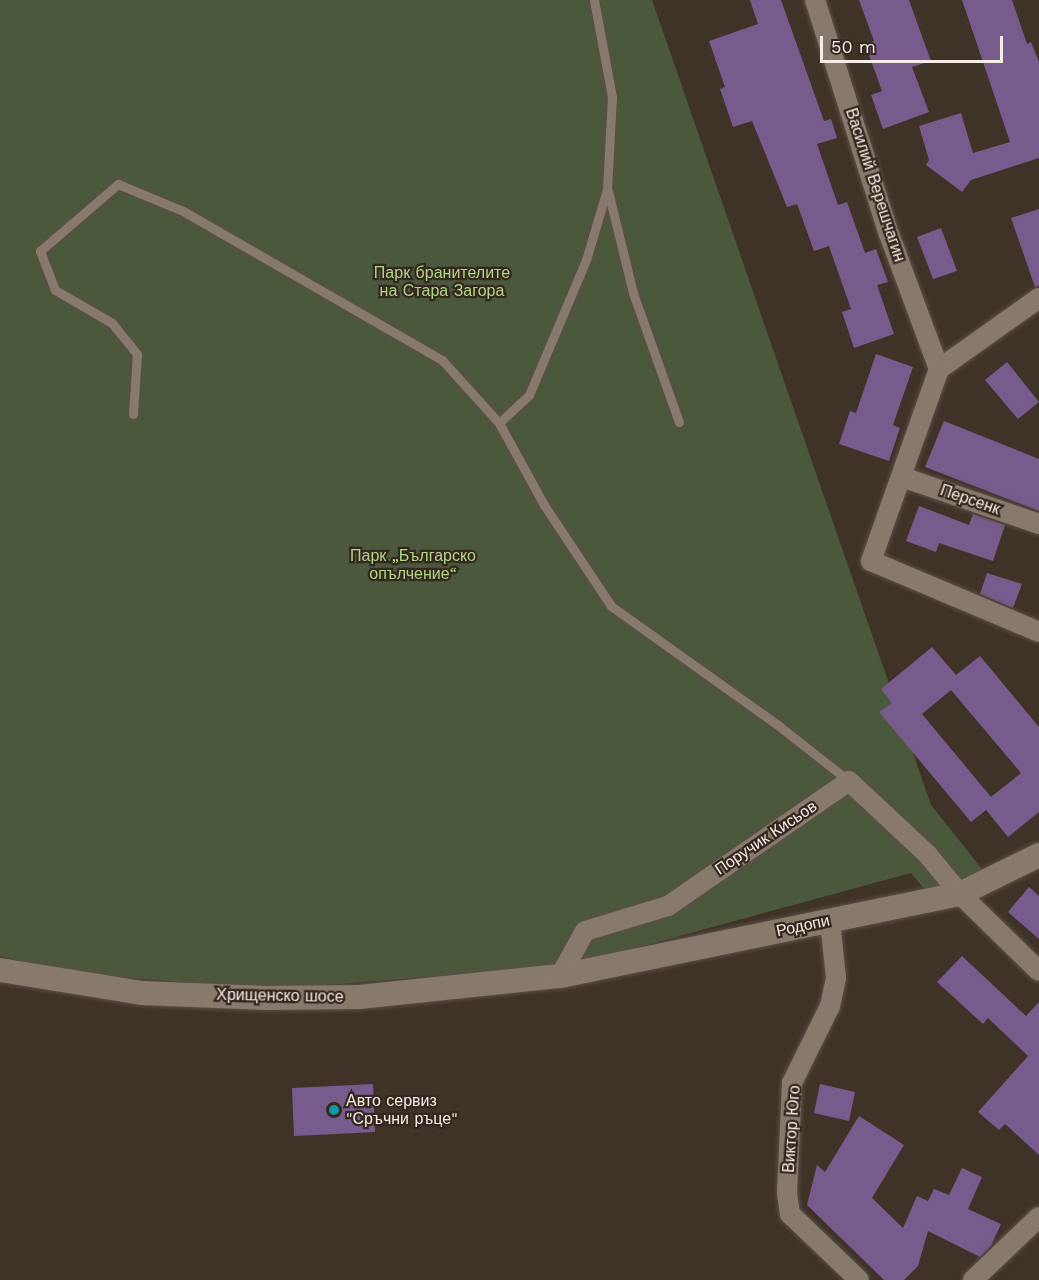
<!DOCTYPE html>
<meta charset="utf-8">
<style>
body{margin:0}
#map{position:relative;width:1039px;height:1280px;overflow:hidden;background:#3f3227;font-family:"Work Sans",sans-serif}
div>[style]{position:absolute}
.green>*{inset:0;background:#4a593b}
.building>*{inset:0;background:#785b8d}
.roads{filter:drop-shadow(0 0 2px #5b5047) drop-shadow(0 0 2px #5b5047)}
.service>*{height:9px;margin:-4.5px;padding:0 4.5px;transform-origin:4.5px;border-radius:4.5px;background:#88796d}
.minor>*{height:20px;margin:-10px;padding:0 10px;transform-origin:10px;border-radius:10px;background:#88796d}
.tertiary>*{height:24px;margin:-12px;padding:0 12px;transform-origin:12px;border-radius:12px;background:#88796d}
.dots>*{width:16px;height:16px;translate:-50% -50%;box-sizing:border-box;border:3px solid #34281e;border-radius:50%}
span{translate:-50% -50%;white-space:nowrap;text-align:center;line-height:1.15;-webkit-text-stroke:4.5px #34281e;paint-order:stroke}
.street-label{font-size:16px;color:#f4ece5}
.park-label{font-size:16px;color:#b0d686}
.poi-label{font-size:16px;color:#f4ece5}
.left{translate:0 -50%;text-align:left}
.scale{position:absolute;left:820px;top:36px;width:183px;height:27px;box-sizing:border-box;border:3px solid #f4ece5;border-top:0;padding-left:8px;font-size:18px;line-height:21px;white-space:nowrap;color:#f4ece5;-webkit-text-stroke:4px #34281e;paint-order:stroke}
</style>
<div id="map">
<div class="green">
<div style="clip-path:polygon(0 0,652px 0,931px 805px,986px 874px,926px 891px,911px 873px,573px 965px,276px 989px,78px 974px,0 956px)"></div>
</div>
<div class="building">
<div style="clip-path:polygon(750px 0,781px 0,824px 121px,831px 119px,837px 138px,817px 144px,838px 205px,847px 202px,865px 253px,876px 249px,888px 282px,877px 285px,894px 334px,854px 348px,842px 312px,851px 309px,829px 246px,814px 251px,797px 204px,787px 207px,752px 121px,733px 127px,720px 89px,725px 87px,709px 41px,758px 24px)"></div>
<div style="clip-path:polygon(859px 0,909px 0,931px 61px,912px 67px,929px 112px,883px 129px,871px 95px,882px 91px,865px 44px,874px 41px)"></div>
<div style="clip-path:polygon(962px 0,1012px 0,1027px 44px,1031px 42px,1039px 62px,1039px 158px,971px 180px,962px 192px,926px 165px,929px 160px,919px 126px,961px 113px,973px 153px,1010px 142px)"></div>
<div style="clip-path:polygon(1039px 209px,1039px 286px,1035px 287px,1011px 218px)"></div>
<div style="clip-path:polygon(941px 228px,957px 271px,933px 279px,917px 237px)"></div>
<div style="clip-path:polygon(876px 354px,913px 367px,893px 425px,900px 428px,889px 461px,839px 444px,850px 411px,856px 413px)"></div>
<div style="clip-path:polygon(1007px 362px,1039px 402px,1018px 419px,985px 380px)"></div>
<div style="clip-path:polygon(944px 421px,1039px 459px,1039px 511px,925px 467px)"></div>
<div style="clip-path:polygon(919px 506px,969px 525px,973px 514px,1005px 525px,993px 561px,939px 543px,936px 552px,906px 541px)"></div>
<div style="clip-path:polygon(987px 573px,1022px 584px,1013px 608px,980px 594px)"></div>
<div style="clip-path:polygon(evenodd,932px 647px,956px 675px,980px 656px,1039px 727px,1039px 812px,1008px 837px,986px 810px,971px 822px,879px 712px,892px 703px,881px 689px,932px 647px,951px 690px,1021px 773px,991px 797px,922px 714px,951px 690px)"></div>
<div style="clip-path:polygon(1029px 887px,1039px 896px,1039px 939px,1008px 912px)"></div>
<div style="clip-path:polygon(962px 956px,1026px 1016px,1039px 1002px,1039px 1155px,1005px 1124px,999px 1130px,978px 1112px,1028px 1056px,988px 1018px,983px 1024px,937px 982px)"></div>
<div style="clip-path:polygon(373px 1084px,375px 1132px,294px 1136px,292px 1088px)"></div>
<div style="clip-path:polygon(820px 1084px,855px 1092px,849px 1121px,814px 1113px)"></div>
<div style="clip-path:polygon(859px 1116px,904px 1145px,872px 1198px,903px 1228px,917px 1196px,928px 1201px,934px 1189px,949px 1195px,962px 1168px,982px 1177px,968px 1209px,1001px 1224px,991px 1246px,980px 1257px,928px 1231px,918px 1266px,904px 1280px,884px 1280px,807px 1205px,817px 1165px,825px 1172px)"></div>
</div>
<div class="roads">
<div class="service">
<div style="left:608px;top:191px;width:105px;rotate:76.2deg"></div>
<div style="left:633px;top:293px;width:137px;rotate:70.4deg"></div>
<div style="left:133px;top:414px;width:60px;rotate:-86.2deg"></div>
<div style="left:137px;top:354px;width:40px;rotate:-129deg"></div>
<div style="left:112px;top:323px;width:66px;rotate:-149.9deg"></div>
<div style="left:55px;top:290px;width:42px;rotate:-111deg"></div>
<div style="left:40px;top:251px;width:103px;rotate:-40.7deg"></div>
<div style="left:118px;top:184px;width:70px;rotate:22.6deg"></div>
<div style="left:183px;top:211px;width:299px;rotate:29.9deg"></div>
<div style="left:442px;top:360px;width:85px;rotate:47.9deg"></div>
<div style="left:499px;top:423px;width:94px;rotate:61.2deg"></div>
<div style="left:544px;top:505px;width:121px;rotate:56.4deg"></div>
<div style="left:611px;top:606px;width:206px;rotate:35.5deg"></div>
<div style="left:779px;top:726px;width:89px;rotate:38.2deg"></div>
<div style="left:499px;top:423px;width:41px;rotate:-43deg"></div>
<div style="left:529px;top:395px;width:147px;rotate:-67.1deg"></div>
<div style="left:586px;top:260px;width:74px;rotate:-73.5deg"></div>
<div style="left:607px;top:189px;width:92px;rotate:-86.9deg"></div>
<div style="left:612px;top:97px;width:99px;rotate:-100.5deg"></div>
</div>
<div class="minor">
<div style="left:815px;top:0;width:245px;rotate:72.5deg"></div>
<div style="left:889px;top:234px;width:144px;rotate:69.7deg"></div>
<div style="left:1039px;top:298px;width:123px;rotate:144.6deg"></div>
<div style="left:939px;top:369px;width:204px;rotate:109.5deg"></div>
<div style="left:871px;top:561px;width:182px;rotate:22.9deg"></div>
<div style="left:902px;top:477px;width:145px;rotate:18.9deg"></div>
<div style="left:830px;top:921px;width:57px;rotate:84deg"></div>
<div style="left:836px;top:978px;width:29px;rotate:102deg"></div>
<div style="left:830px;top:1006px;width:86px;rotate:116.3deg"></div>
<div style="left:792px;top:1083px;width:110px;rotate:92.6deg"></div>
<div style="left:787px;top:1193px;width:21px;rotate:82deg"></div>
<div style="left:790px;top:1214px;width:95px;rotate:43.7deg"></div>
<div style="left:560px;top:976px;width:51px;rotate:-60.9deg"></div>
<div style="left:585px;top:931px;width:87px;rotate:-16.8deg"></div>
<div style="left:668px;top:906px;width:220px;rotate:-34.6deg"></div>
<div style="left:849px;top:781px;width:108px;rotate:43.1deg"></div>
<div style="left:928px;top:855px;width:50px;rotate:50.6deg"></div>
<div style="left:960px;top:894px;width:110px;rotate:44.3deg"></div>
<div style="left:973px;top:1280px;width:91px;rotate:-43.7deg"></div>
</div>
<div class="tertiary">
<div style="left:0;top:970px;width:144px;rotate:9.2deg"></div>
<div style="left:142px;top:993px;width:124px;rotate:2.3deg"></div>
<div style="left:266px;top:998px;width:93px;rotate:-0.6deg"></div>
<div style="left:359px;top:997px;width:202px;rotate:-6deg"></div>
<div style="left:560px;top:976px;width:408px;rotate:-11.6deg"></div>
<div style="left:960px;top:894px;width:88px;rotate:-26.3deg"></div>
</div>
</div>
<div class="dots">
<div style="left:334px;top:1110px;background:#0f9aa8"></div>
</div>
<div class="street-label">
<span style="left:875px;top:185px;rotate:72deg">Василий Верешчагин</span>
<span style="left:970px;top:500px;rotate:19deg">Персенк</span>
<span style="left:766px;top:838px;rotate:-34deg">Поручик Кисьов</span>
<span style="left:803px;top:926px;rotate:-12deg">Родопи</span>
<span style="left:280px;top:996px;rotate:1deg">Хрищенско шосе</span>
<span style="left:792px;top:1129px;rotate:-86deg">Виктор Юго</span>
</div>
<div class="park-label">
<span style="left:442px;top:282px">Парк бранителите<br>на Стара Загора</span>
<span style="left:413px;top:565px">Парк „Българско<br>опълчение“</span>
</div>
<div class="poi-label">
<span class="left" style="left:346px;top:1110px">Авто сервиз<br>"Сръчни ръце"</span>
</div>
<div class="scale">50 m</div>
</div>
